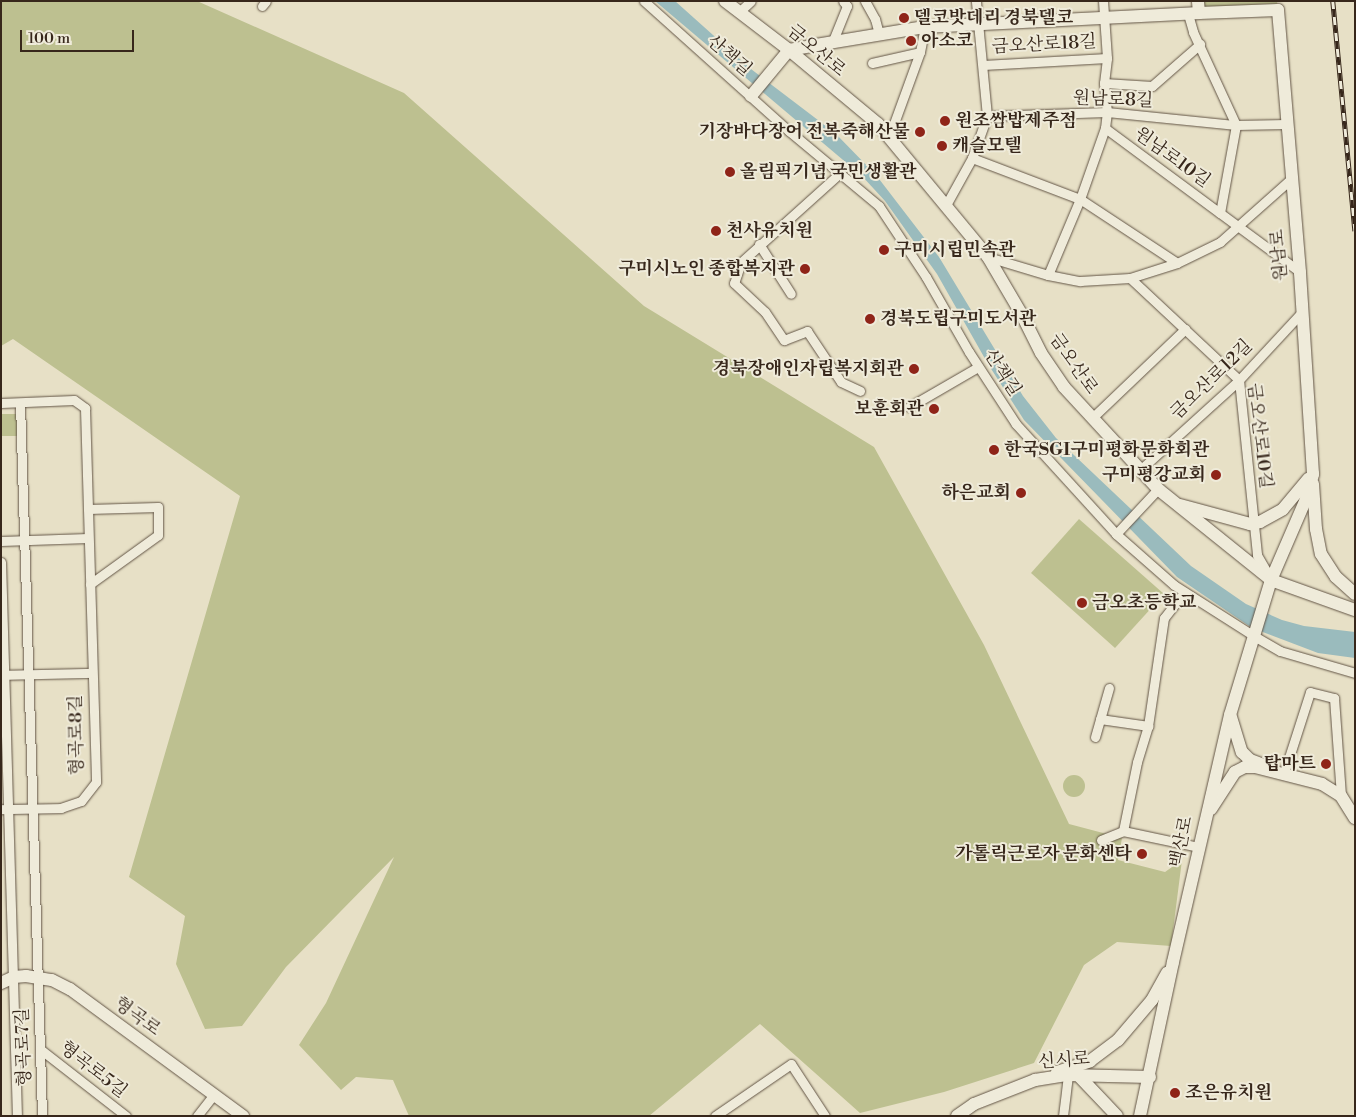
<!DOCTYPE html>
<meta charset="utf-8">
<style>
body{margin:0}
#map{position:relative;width:1356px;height:1117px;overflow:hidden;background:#e7e0c6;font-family:"Libre Bodoni","Noto Serif KR",serif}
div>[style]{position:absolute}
.green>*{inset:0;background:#bdc090}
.round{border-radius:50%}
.water>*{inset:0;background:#9abbbd}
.roads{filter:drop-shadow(0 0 1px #635546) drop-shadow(0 0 1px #635546)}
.street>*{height:9px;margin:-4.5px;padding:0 4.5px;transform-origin:4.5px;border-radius:4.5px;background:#efebda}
.secondary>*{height:12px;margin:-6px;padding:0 6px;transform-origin:6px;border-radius:6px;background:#efebda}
.rail>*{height:4.5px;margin-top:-2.25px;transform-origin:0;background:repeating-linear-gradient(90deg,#efebda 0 8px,#37271b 0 16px);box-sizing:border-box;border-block:1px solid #37271b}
.dots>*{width:14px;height:14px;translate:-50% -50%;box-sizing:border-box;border:2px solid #efebda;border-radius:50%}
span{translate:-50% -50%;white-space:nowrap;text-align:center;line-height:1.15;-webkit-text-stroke:4px #efebda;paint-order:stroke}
.poi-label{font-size:18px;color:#37271b;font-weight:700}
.left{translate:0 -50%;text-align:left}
.right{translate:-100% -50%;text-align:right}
.street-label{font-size:18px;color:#37271b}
.frame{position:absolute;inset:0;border:2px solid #37271b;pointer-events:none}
.scale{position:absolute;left:20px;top:30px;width:114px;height:22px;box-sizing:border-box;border:2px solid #37271b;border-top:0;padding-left:6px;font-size:15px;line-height:18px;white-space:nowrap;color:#37271b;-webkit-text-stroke:4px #efebda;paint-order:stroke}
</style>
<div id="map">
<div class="green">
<div style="clip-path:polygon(1px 1px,197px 1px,404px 93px,644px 306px,874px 447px,984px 645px,1069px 824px,1122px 838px,1118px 860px,1165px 872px,1182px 860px,1171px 946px,1117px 942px,1084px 965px,1034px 1063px,944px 1092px,860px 1113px,760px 1024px,649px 1116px,409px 1116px,393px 1080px,356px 1077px,341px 1090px,299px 1045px,326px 1003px,394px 857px,286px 967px,242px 1026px,205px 1029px,176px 964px,185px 916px,129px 877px,240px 496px,13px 339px,1px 346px)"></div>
<div style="clip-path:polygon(1198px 1px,1277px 1px,1278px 10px,1199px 13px)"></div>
<div style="clip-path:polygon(1px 414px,19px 414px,21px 436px,1px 436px)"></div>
<div style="clip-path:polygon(1079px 519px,1164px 594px,1115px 648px,1031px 573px)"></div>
<div class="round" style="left:1063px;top:775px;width:22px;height:22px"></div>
</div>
<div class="water">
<div style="clip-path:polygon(655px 1px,675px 1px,751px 69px,835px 133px,876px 175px,939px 257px,1023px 396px,1056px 438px,1191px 566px,1246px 604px,1282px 620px,1304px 626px,1355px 632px,1355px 658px,1318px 653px,1252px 628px,1177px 577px,1024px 420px,988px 364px,937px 274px,885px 201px,862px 176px)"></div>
</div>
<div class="roads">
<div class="street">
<div style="left:644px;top:1px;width:195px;rotate:41.9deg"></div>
<div style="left:789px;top:131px;width:117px;rotate:39.8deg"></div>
<div style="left:879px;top:206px;width:85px;rotate:56.5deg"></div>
<div style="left:926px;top:277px;width:86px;rotate:60.2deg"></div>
<div style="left:969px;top:352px;width:86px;rotate:56.9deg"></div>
<div style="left:1016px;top:424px;width:149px;rotate:47.7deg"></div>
<div style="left:1116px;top:534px;width:77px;rotate:41.3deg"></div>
<div style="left:1174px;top:585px;width:95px;rotate:32.5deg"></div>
<div style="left:1254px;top:636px;width:30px;rotate:30deg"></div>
<div style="left:1280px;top:651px;width:78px;rotate:16.3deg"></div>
<div style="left:865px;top:1px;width:21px;rotate:61deg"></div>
<div style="left:875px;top:19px;width:16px;rotate:75deg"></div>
<div style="left:262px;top:6px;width:6px;rotate:-51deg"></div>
<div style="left:739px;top:12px;width:16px;rotate:-43deg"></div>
<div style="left:1188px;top:14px;width:19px;rotate:74deg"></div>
<div style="left:1193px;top:32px;width:102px;rotate:65.2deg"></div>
<div style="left:1236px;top:125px;width:89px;rotate:100.3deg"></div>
<div style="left:1220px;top:213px;width:99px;rotate:36.4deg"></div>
<div style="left:832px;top:43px;width:40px;rotate:-68deg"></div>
<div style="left:847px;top:6px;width:6px;rotate:-129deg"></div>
<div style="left:872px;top:63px;width:49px;rotate:-12.9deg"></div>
<div style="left:983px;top:65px;width:124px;rotate:-3.2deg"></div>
<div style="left:1104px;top:83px;width:48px;rotate:3.6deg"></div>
<div style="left:1152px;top:86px;width:64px;rotate:-41.2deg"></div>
<div style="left:987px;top:116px;width:120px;rotate:-1.9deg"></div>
<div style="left:1107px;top:112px;width:130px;rotate:5.8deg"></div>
<div style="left:1236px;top:125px;width:50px;rotate:-1.1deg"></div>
<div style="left:1105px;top:128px;width:143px;rotate:36.5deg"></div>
<div style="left:889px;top:137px;width:90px;rotate:-70deg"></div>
<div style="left:920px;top:52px;width:25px;rotate:-79deg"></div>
<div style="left:972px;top:158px;width:116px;rotate:20.8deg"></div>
<div style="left:1080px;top:199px;width:116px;rotate:33.4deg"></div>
<div style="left:840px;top:173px;width:133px;rotate:138deg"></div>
<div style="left:741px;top:262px;width:22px;rotate:108deg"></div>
<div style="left:734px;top:283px;width:42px;rotate:43.1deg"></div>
<div style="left:765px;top:312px;width:34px;rotate:56deg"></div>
<div style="left:784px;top:340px;width:25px;rotate:-21deg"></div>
<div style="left:807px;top:331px;width:61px;rotate:56.3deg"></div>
<div style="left:841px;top:382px;width:21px;rotate:25deg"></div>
<div style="left:946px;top:205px;width:54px;rotate:-61deg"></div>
<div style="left:972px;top:158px;width:45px;rotate:-70.3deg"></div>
<div style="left:987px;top:116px;width:116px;rotate:-95.5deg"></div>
<div style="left:759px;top:244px;width:59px;rotate:57.4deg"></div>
<div style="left:988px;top:257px;width:63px;rotate:16.7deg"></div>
<div style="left:1048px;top:275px;width:33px;rotate:11deg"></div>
<div style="left:1080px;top:281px;width:50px;rotate:-3.4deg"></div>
<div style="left:1130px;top:278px;width:49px;rotate:-17.7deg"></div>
<div style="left:1177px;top:263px;width:48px;rotate:-26deg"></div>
<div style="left:1220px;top:242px;width:95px;rotate:-41.6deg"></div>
<div style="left:1048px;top:275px;width:82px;rotate:-67.2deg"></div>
<div style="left:1080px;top:199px;width:75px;rotate:-70.6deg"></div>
<div style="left:1105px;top:128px;width:16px;rotate:-83deg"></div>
<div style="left:1107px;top:112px;width:29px;rotate:-96deg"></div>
<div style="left:1104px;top:83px;width:25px;rotate:-83deg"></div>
<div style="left:1107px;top:58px;width:57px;rotate:-94deg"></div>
<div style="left:1130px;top:278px;width:149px;rotate:43.1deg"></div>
<div style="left:1239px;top:380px;width:176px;rotate:84.1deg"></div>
<div style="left:1257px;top:555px;width:22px;rotate:60deg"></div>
<div style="left:1px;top:403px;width:73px;rotate:-2.4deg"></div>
<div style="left:74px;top:400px;width:14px;rotate:36deg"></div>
<div style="left:85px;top:408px;width:374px;rotate:88.3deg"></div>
<div style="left:96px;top:782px;width:24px;rotate:128deg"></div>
<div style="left:81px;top:801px;width:21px;rotate:161deg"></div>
<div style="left:61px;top:808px;width:60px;rotate:179deg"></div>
<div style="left:20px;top:403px;width:713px;rotate:88.23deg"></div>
<div style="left:909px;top:407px;width:80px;rotate:-30.1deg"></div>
<div style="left:1092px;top:418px;width:129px;rotate:-43.7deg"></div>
<div style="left:1141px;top:469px;width:132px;rotate:-42.2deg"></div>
<div style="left:1239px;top:380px;width:93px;rotate:-47.2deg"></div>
<div style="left:88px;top:509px;width:70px;rotate:-1.6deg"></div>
<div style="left:158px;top:507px;width:28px;rotate:90deg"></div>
<div style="left:158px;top:535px;width:84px;rotate:144.2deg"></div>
<div style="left:1116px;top:534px;width:62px;rotate:-47deg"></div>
<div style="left:1px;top:541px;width:87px;rotate:-2deg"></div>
<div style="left:1px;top:562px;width:554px;rotate:88.35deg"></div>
<div style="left:1px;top:675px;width:91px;rotate:-1.3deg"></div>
<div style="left:1100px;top:719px;width:49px;rotate:8.3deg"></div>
<div style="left:1095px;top:737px;width:51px;rotate:-74.1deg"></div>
<div style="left:1284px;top:773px;width:85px;rotate:-72.2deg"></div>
<div style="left:1310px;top:692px;width:25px;rotate:14deg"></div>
<div style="left:1334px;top:698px;width:98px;rotate:85.9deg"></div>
<div style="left:1123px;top:831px;width:70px;rotate:-78.5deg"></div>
<div style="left:1137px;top:762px;width:38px;rotate:-73deg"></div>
<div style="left:1148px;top:726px;width:109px;rotate:-81.6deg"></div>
<div style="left:1164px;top:618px;width:33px;rotate:-52deg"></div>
<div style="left:1101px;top:840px;width:24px;rotate:-22deg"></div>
<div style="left:1123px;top:831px;width:78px;rotate:11.9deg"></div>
<div style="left:40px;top:1049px;width:109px;rotate:37.9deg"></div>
<div style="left:197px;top:1116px;width:28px;rotate:-52deg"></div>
<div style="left:715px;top:1116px;width:92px;rotate:-34.4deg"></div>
<div style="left:791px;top:1064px;width:62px;rotate:56.8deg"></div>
<div style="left:1063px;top:1116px;width:41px;rotate:-83deg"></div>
</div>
<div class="secondary">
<div style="left:725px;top:1px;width:81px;rotate:37.4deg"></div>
<div style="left:789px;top:50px;width:116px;rotate:39.7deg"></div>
<div style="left:878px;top:124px;width:173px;rotate:50.4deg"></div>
<div style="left:988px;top:257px;width:67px;rotate:59.6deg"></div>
<div style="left:1022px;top:315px;width:42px;rotate:63.4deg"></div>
<div style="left:1041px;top:353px;width:41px;rotate:55.9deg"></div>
<div style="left:1064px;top:387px;width:139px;rotate:47.3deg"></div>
<div style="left:1158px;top:489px;width:145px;rotate:38.8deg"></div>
<div style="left:1271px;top:580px;width:89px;rotate:19.7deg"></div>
<div style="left:751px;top:96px;width:60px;rotate:-50.4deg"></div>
<div style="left:789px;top:50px;width:27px;rotate:-10deg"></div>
<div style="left:816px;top:45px;width:110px;rotate:-9.4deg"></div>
<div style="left:925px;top:27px;width:274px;rotate:-2.9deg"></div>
<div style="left:1313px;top:484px;width:45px;rotate:86.2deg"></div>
<div style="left:1316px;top:529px;width:25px;rotate:79deg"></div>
<div style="left:1321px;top:554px;width:27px;rotate:57deg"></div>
<div style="left:1336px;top:577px;width:25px;rotate:42deg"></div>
<div style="left:1180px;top:505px;width:73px;rotate:15.2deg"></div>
<div style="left:1250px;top:524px;width:10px;rotate:-11deg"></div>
<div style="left:1260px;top:522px;width:26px;rotate:-29deg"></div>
<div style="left:1283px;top:509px;width:40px;rotate:-50deg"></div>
<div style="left:1231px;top:717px;width:37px;rotate:73deg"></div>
<div style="left:1242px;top:752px;width:11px;rotate:45deg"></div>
<div style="left:1250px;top:760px;width:12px;rotate:20deg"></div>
<div style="left:1211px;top:809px;width:44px;rotate:-57deg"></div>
<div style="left:1235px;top:772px;width:11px;rotate:-27deg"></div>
<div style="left:1245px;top:767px;width:10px"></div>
<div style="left:1255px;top:767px;width:69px;rotate:14.2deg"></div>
<div style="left:1322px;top:784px;width:22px;rotate:32deg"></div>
<div style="left:1341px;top:796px;width:26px;rotate:58deg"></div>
<div style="left:1px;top:983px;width:14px;rotate:-25deg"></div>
<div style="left:14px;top:977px;width:12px;rotate:-5deg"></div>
<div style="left:26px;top:976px;width:26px;rotate:9deg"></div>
<div style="left:52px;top:980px;width:20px;rotate:27deg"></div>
<div style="left:70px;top:989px;width:215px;rotate:36.3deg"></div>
<div style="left:1057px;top:1072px;width:35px;rotate:-18deg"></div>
<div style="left:1090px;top:1061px;width:35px;rotate:-37deg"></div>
<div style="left:1118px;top:1040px;width:52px;rotate:-49.6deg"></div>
<div style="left:1152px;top:1000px;width:31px;rotate:-61deg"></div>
<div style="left:1079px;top:1076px;width:55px;rotate:46.5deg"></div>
<div style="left:957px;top:1116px;width:21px;rotate:-35deg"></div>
<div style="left:974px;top:1104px;width:66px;rotate:-21.5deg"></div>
<div style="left:1035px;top:1080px;width:33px;rotate:-9deg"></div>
<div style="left:1068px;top:1075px;width:82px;rotate:1.4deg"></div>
<div style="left:1140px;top:1116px;width:157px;rotate:-77.9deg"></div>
<div style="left:1173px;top:962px;width:253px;rotate:-77deg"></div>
<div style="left:1230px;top:715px;width:141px;rotate:-73.1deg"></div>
<div style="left:1271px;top:580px;width:88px;rotate:-66.6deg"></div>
<div style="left:1306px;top:499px;width:26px;rotate:-74deg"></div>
<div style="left:1313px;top:474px;width:202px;rotate:-93.7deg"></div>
<div style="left:1300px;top:272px;width:263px;rotate:-94.8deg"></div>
<div style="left:1278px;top:10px;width:79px;rotate:177.8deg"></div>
<div style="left:1199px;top:13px;width:12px;rotate:-95deg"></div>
</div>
</div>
<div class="rail">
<div style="left:1333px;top:1px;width:231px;rotate:84.5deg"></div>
</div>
<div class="dots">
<div style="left:904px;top:18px;background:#8f2418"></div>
<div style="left:911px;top:41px;background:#8f2418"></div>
<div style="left:945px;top:121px;background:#8f2418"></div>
<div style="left:920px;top:132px;background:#8f2418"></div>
<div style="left:942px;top:146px;background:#8f2418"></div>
<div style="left:730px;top:172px;background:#8f2418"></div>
<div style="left:716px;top:231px;background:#8f2418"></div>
<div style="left:884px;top:250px;background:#8f2418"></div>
<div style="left:805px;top:269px;background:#8f2418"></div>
<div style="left:870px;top:319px;background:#8f2418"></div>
<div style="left:914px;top:369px;background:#8f2418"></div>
<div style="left:934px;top:409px;background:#8f2418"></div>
<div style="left:994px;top:450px;background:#8f2418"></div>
<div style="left:1216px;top:475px;background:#8f2418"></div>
<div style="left:1021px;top:493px;background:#8f2418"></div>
<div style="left:1082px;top:603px;background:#8f2418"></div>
<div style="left:1326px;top:764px;background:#8f2418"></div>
<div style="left:1142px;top:854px;background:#8f2418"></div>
<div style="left:1175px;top:1093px;background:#8f2418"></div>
</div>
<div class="poi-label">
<span class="left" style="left:914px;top:18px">델코밧데리 경북델코</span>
<span class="left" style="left:921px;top:41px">아소코</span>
<span class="left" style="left:955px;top:121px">원조쌈밥제주점</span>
<span class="right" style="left:910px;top:132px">기장바다장어 전복죽해산물</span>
<span class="left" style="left:952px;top:146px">캐슬모텔</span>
<span class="left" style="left:740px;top:172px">올림픽기념 국민생활관</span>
<span class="left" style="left:726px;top:231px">천사유치원</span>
<span class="left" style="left:894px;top:250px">구미시립민속관</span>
<span class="right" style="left:795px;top:269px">구미시노인 종합복지관</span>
<span class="left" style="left:880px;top:319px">경북도립구미도서관</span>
<span class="right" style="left:904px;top:369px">경북장애인자립복지회관</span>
<span class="right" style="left:924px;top:409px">보훈회관</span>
<span class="left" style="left:1004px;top:450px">한국SGI구미평화문화회관</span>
<span class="right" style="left:1206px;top:475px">구미평강교회</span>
<span class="right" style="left:1011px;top:493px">하은교회</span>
<span class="left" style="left:1092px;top:603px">금오초등학교</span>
<span class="right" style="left:1316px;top:764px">탑마트</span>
<span class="right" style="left:1132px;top:854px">가톨릭근로자 문화센타</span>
<span class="left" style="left:1185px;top:1093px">조은유치원</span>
</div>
<div class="street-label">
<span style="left:1044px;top:45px;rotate:-3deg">금오산로18길</span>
<span style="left:816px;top:51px;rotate:40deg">금오산로</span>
<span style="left:729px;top:56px;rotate:41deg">산책길</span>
<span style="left:1113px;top:100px;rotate:2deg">원남로8길</span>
<span style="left:1172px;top:158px;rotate:36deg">원남로10길</span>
<span style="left:1280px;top:255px;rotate:-95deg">원남로</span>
<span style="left:1073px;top:364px;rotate:55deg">금오산로</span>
<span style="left:1002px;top:373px;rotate:57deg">산책길</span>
<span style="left:1212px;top:380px;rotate:-44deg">금오산로12길</span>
<span style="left:1259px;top:436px;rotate:83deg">금오산로10길</span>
<span style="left:77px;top:735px;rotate:-91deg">형곡로8길</span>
<span style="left:1182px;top:842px;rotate:-78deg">백산로</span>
<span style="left:137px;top:1017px;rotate:36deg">형곡로</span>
<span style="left:24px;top:1047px;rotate:-92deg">형곡로7길</span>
<span style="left:1064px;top:1061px;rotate:-4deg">신시로</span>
<span style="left:93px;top:1070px;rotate:38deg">형곡로5길</span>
</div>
<div class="frame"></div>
<div class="scale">100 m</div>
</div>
